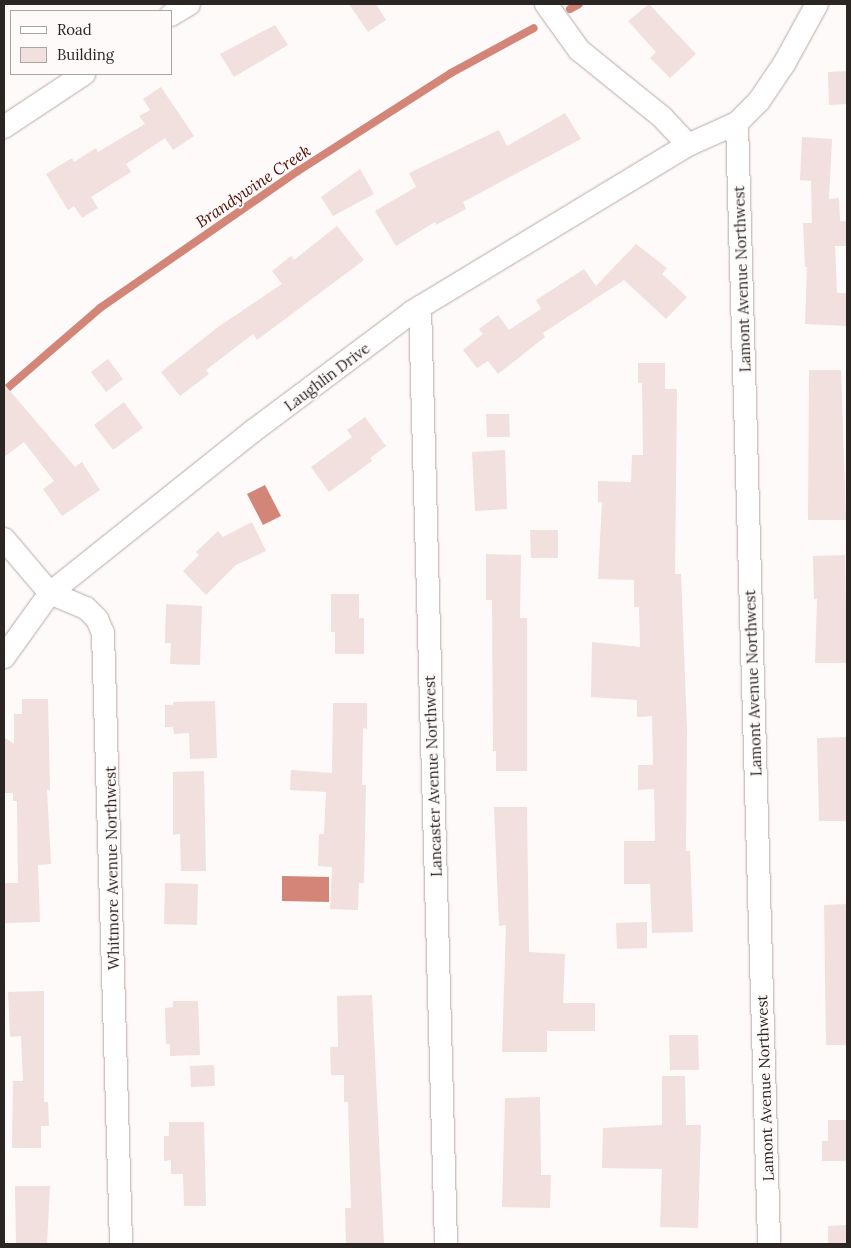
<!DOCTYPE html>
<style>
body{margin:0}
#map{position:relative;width:851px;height:1248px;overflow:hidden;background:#fdfaf9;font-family:Lora,serif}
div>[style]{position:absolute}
.water>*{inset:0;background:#d38678}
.stream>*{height:8px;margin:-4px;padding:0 4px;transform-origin:4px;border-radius:4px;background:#d38678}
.building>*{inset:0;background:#f1e0dd}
.roads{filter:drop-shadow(0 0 1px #b9a9a6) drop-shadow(0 0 1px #b9a9a6)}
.street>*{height:22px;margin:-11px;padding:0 11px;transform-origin:11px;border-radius:11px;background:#fff}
span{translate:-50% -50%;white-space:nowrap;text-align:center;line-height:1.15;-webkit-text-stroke:4px #fdfaf9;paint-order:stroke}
.street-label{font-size:15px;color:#2b2523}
.water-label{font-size:16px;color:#510b04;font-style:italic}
.frame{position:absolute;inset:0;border:5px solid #2b2523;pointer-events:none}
.legend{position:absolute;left:10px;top:10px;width:162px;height:65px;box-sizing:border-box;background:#fdfaf9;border:1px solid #a9a5a3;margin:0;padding:6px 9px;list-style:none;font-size:15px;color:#2b2523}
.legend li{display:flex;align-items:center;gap:10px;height:25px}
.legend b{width:25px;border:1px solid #a9a5a3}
</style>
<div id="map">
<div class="water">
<div style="clip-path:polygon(265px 485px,281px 516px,263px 525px,247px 494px)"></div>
<div style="clip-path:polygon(282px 876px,329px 877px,329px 902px,282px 901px)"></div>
</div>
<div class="stream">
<div style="left:570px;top:9px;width:10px;rotate:-29deg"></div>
<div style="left:4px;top:391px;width:127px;rotate:-40.8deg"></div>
<div style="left:100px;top:308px;width:241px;rotate:-34.7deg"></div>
<div style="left:298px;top:171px;width:182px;rotate:-32.6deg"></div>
<div style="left:451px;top:73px;width:94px;rotate:-28.5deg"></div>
</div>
<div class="building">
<div style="clip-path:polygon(349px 4px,376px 4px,386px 20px,368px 32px)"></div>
<div style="clip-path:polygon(649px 4px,696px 54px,670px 78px,650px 58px,656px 52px,628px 21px)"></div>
<div style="clip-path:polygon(275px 25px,288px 45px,234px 77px,220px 54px)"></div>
<div style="clip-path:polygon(847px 71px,847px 104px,829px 105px,828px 72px)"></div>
<div style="clip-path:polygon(161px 87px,194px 136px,173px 150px,165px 138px,126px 164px,131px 172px,91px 197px,98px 208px,82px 218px,74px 206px,68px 210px,46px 174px,72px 158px,74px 162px,96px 148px,98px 152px,145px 124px,139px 116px,150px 110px,143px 99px)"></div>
<div style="clip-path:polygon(565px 113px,581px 139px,463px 202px,466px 209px,436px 225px,435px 222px,396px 246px,375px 211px,416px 187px,409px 173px,499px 130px,507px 146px)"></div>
<div style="clip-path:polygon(802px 137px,832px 139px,829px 199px,839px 198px,840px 221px,846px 221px,847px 246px,835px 246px,837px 293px,847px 293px,847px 326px,805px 324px,807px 267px,805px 267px,803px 223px,812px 223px,811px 181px,800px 180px)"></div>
<div style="clip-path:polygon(360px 169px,374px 194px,333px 216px,321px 197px)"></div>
<div style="clip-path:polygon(337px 226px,364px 260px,257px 340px,253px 334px,206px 370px,209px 374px,180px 396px,161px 372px,218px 327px,282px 284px,272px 271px,291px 256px,294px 260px)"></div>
<div style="clip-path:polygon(636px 244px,667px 268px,662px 274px,687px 297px,666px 319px,624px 280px,543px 333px,545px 337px,498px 374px,488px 361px,477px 368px,463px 350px,483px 334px,479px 329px,498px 315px,509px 330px,541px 309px,536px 300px,584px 269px,596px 286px)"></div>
<div style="clip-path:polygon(108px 359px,123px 379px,106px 392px,91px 372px)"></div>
<div style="clip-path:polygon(638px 363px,665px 363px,665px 389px,677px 389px,675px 574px,681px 574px,687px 728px,686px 851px,690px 851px,693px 932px,652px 933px,650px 884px,624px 884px,624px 841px,655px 841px,654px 789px,638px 790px,638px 765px,653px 765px,652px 716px,637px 717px,637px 700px,591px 697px,592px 642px,640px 647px,639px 607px,634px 607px,634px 580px,598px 579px,602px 502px,598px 502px,598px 481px,631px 482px,632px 455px,643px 455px,642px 383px,638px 383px)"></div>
<div style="clip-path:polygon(809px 370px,841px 370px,846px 520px,808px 520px)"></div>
<div style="clip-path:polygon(4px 384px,75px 467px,82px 462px,100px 490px,62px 516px,43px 489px,54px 481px,24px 442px,4px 457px)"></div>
<div style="clip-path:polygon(124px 402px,143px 428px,113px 450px,94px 425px)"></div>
<div style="clip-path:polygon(486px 414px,509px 414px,510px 437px,487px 437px)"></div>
<div style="clip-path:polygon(365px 417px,386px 446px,370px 458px,372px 461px,329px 492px,311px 467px,352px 437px,347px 430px)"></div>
<div style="clip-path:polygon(505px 450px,507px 509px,475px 511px,472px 452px)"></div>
<div style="clip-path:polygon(252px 522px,266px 551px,236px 565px,206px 595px,183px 571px,199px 555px,196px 552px,218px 531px,223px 537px)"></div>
<div style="clip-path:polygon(530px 530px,558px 530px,558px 558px,531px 558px)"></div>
<div style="clip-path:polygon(486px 554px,521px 555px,520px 618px,527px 618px,527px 771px,496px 771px,496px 751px,493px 751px,492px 600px,486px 600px)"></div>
<div style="clip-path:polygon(845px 555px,847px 663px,815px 663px,817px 599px,814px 599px,813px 556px)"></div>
<div style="clip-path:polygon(331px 594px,359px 594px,359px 618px,364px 618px,364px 654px,335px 654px,335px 632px,331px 632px)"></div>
<div style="clip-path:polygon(166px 604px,202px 606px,200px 665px,170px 664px,171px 643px,165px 643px)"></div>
<div style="clip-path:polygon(22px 699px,48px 699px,50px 790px,47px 790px,51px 864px,38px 865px,40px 922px,4px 923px,4px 883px,18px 883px,17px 801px,13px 801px,13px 793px,4px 793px,4px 737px,14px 744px,14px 714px,22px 714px)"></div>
<div style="clip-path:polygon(215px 701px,217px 758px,190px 759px,189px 733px,174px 734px,173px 727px,165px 727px,165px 705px,173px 705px,173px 702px)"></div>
<div style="clip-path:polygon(333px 703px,367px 703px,367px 729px,363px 728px,362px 785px,366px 785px,364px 883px,359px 883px,358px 910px,330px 909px,332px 867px,318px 866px,319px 834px,324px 834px,326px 792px,290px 790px,291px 770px,332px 773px)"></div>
<div style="clip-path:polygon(847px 737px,847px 821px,819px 821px,817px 738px)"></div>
<div style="clip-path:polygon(204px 771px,206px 871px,181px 871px,180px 834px,173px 835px,173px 772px)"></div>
<div style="clip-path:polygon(494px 807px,527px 807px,529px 952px,565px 954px,563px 1003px,595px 1003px,595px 1031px,547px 1031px,547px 1052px,502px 1052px,506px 925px,499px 926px)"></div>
<div style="clip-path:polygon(165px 883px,198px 884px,197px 925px,164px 924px)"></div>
<div style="clip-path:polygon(847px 904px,847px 1045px,826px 1045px,824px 905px)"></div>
<div style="clip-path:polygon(647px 922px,647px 948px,617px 949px,616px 923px)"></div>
<div style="clip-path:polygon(44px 991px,44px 1102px,48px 1102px,49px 1126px,41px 1126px,41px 1148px,12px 1148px,13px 1081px,23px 1081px,21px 1036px,10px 1037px,8px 992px)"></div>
<div style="clip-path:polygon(372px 995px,384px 1244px,346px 1244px,345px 1208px,351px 1208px,348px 1102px,344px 1102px,344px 1075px,331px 1075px,330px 1047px,338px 1047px,337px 996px)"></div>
<div style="clip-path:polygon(173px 1001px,198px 1001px,200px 1055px,170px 1056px,170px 1044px,166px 1044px,165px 1008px,173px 1007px)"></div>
<div style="clip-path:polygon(669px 1035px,698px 1035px,699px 1070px,670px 1070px)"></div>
<div style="clip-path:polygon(214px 1065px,215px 1086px,191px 1087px,190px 1066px)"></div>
<div style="clip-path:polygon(662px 1076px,685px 1076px,686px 1125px,701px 1125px,698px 1228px,660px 1227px,662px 1169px,602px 1168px,603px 1128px,662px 1125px)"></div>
<div style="clip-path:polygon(540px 1097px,541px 1175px,551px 1175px,550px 1208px,502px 1207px,505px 1098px)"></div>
<div style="clip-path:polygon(828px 1120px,847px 1120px,847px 1161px,822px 1161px,822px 1141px,828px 1141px)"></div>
<div style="clip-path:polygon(169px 1122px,204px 1122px,206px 1206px,184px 1206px,183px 1174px,171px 1174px,171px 1160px,164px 1161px,164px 1136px,169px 1136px)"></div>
<div style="clip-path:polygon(15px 1186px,50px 1186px,47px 1244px,16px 1244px)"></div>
<div style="clip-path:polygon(847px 1225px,847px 1244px,828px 1244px,828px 1226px)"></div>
</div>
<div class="roads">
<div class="street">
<div style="left:546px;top:4px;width:57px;rotate:54.3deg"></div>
<div style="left:579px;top:50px;width:107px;rotate:38.9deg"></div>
<div style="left:662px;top:117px;width:38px;rotate:47deg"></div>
<div style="left:171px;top:15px;width:21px;rotate:-31deg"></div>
<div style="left:737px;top:123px;width:1121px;rotate:88.36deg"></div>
<div style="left:4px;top:127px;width:96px;rotate:-33.5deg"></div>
<div style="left:420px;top:307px;width:937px;rotate:88.41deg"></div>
<div style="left:4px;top:539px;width:71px;rotate:49.6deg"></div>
<div style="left:50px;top:593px;width:39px;rotate:23deg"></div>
<div style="left:86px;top:608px;width:16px;rotate:45deg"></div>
<div style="left:97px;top:619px;width:15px;rotate:67deg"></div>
<div style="left:103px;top:633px;width:611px;rotate:88.31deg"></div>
<div style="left:4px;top:657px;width:79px;rotate:-54.3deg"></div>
<div style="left:50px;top:593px;width:260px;rotate:-38.6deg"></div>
<div style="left:253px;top:431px;width:199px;rotate:-36.8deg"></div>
<div style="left:412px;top:312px;width:323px;rotate:-31.2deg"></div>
<div style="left:688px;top:145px;width:54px;rotate:-24.2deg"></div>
<div style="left:737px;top:123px;width:31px;rotate:-45deg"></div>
<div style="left:759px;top:101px;width:45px;rotate:-56deg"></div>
<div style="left:784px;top:64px;width:68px;rotate:-61.2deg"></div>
</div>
</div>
<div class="street-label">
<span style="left:742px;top:279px;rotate:-92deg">Lamont Avenue Northwest</span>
<span style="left:327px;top:377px;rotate:-37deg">Laughlin Drive</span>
<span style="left:753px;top:683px;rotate:-92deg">Lamont Avenue Northwest</span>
<span style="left:433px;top:776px;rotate:-92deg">Lancaster Avenue Northwest</span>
<span style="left:112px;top:868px;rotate:-91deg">Whitmore Avenue Northwest</span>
<span style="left:765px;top:1088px;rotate:-92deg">Lamont Avenue Northwest</span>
</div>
<div class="water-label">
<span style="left:253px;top:186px;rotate:-34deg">Brandywine Creek</span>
</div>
<div class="frame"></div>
<ul class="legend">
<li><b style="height:6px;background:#fff"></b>Road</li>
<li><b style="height:14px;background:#f1e0dd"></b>Building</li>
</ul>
</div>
